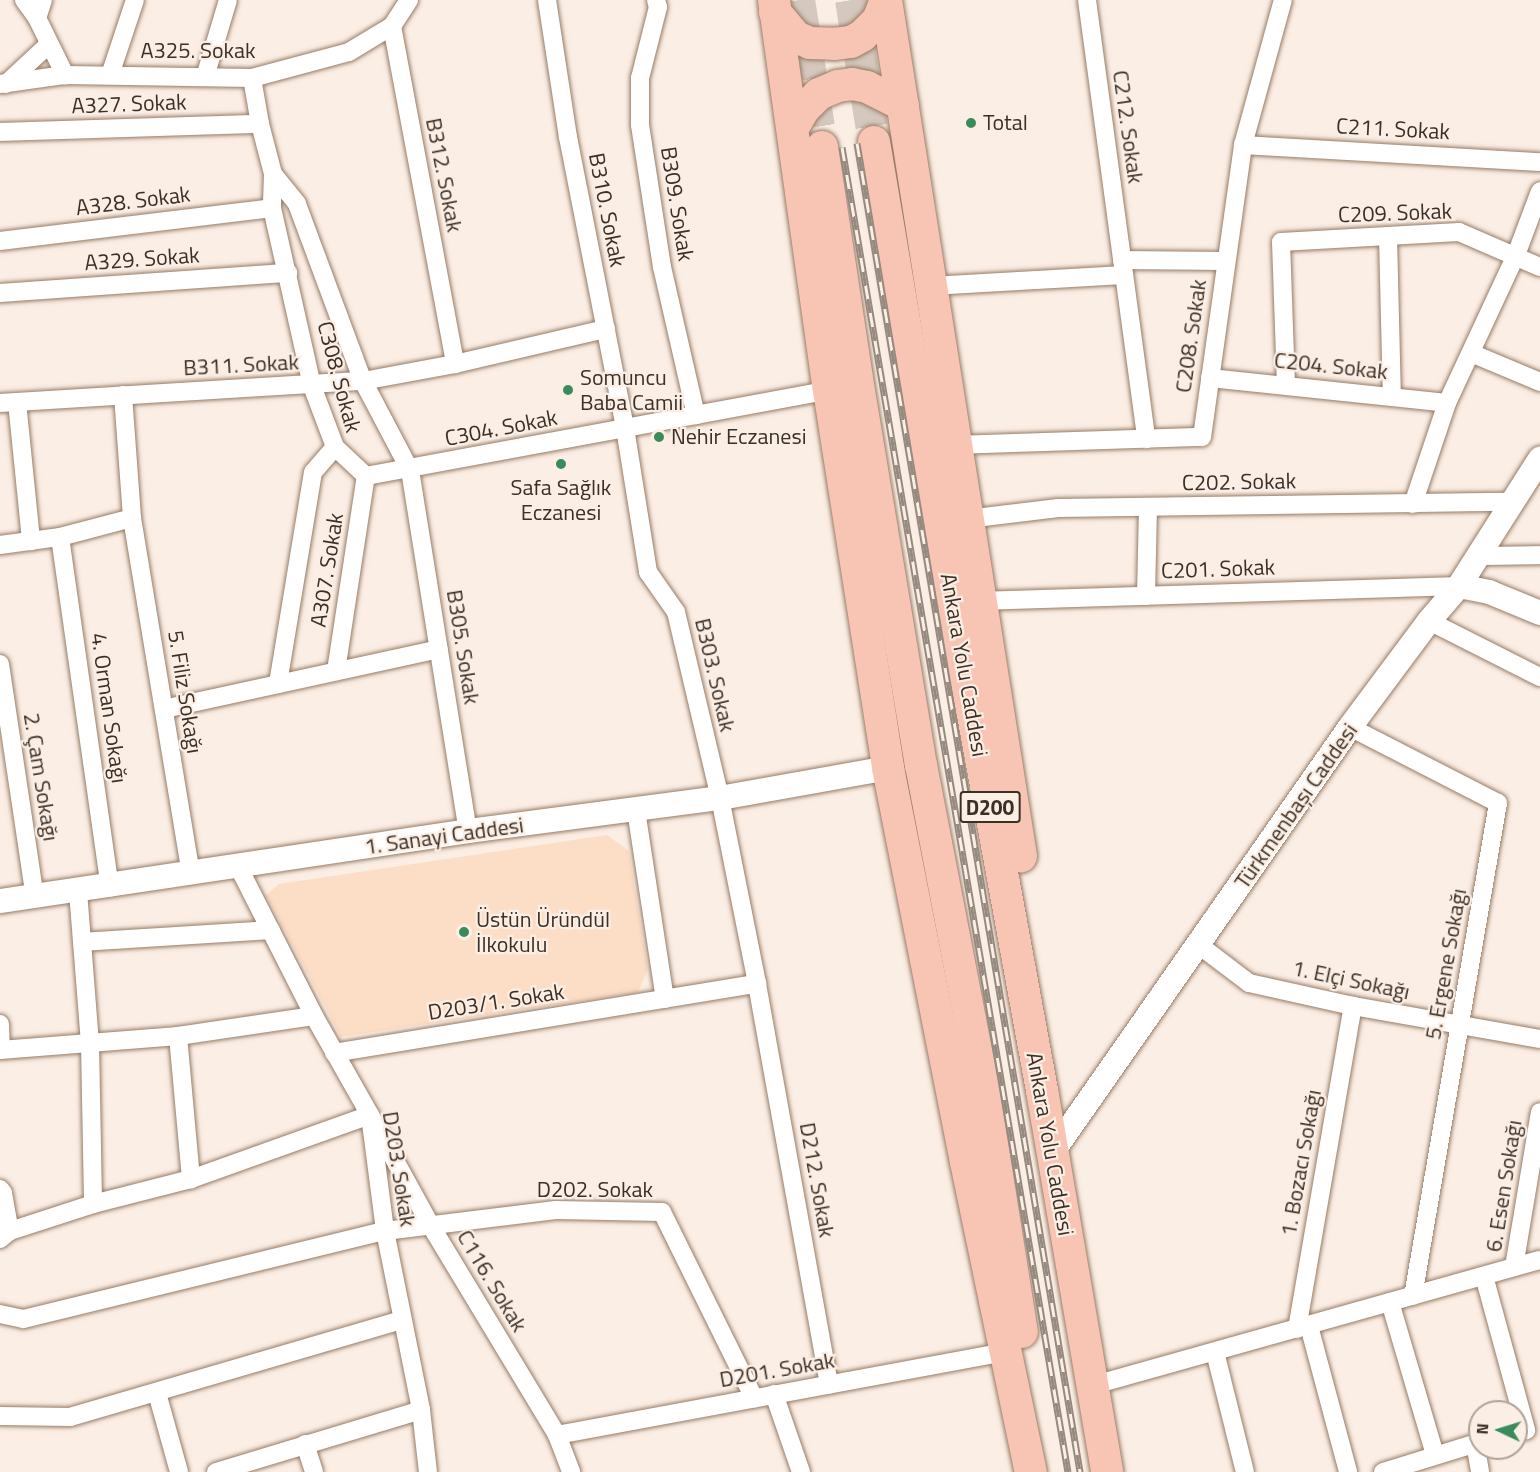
<!DOCTYPE html>
<meta charset="utf-8">
<style>
body{margin:0}
#map{position:relative;width:1540px;height:1472px;overflow:hidden;background:#fbeee4;font-family:"Titillium Web",sans-serif}
div>[style]{position:absolute}
.built>*{inset:0;background:#fcddc6}
.highway-tunnel>*{height:32px;margin-top:-16px;transform-origin:0;background:repeating-linear-gradient(90deg,#d5c8be 0 32px,transparent 0 48px)}
.roads{filter:drop-shadow(0 0 2px #977b65) drop-shadow(0 0 2px #977b65)}
.street>*{height:18px;margin:-9px;padding:0 9px;transform-origin:9px;border-radius:9px;background:#fff}
.secondary>*{height:24px;margin:-12px;padding:0 12px;transform-origin:12px;border-radius:12px;background:#fff}
.highway>*{height:32px;margin:-16px;padding:0 16px;transform-origin:16px;border-radius:16px;background:#f8c5b4}
.rail>*{height:7px;margin-top:-3.5px;transform-origin:0;background:repeating-linear-gradient(90deg,#fbeee4 0 14px,#968a80 0 28px);box-sizing:border-box;border-block:2px solid #968a80}
.dots>*{width:16px;height:16px;translate:-50% -50%;box-sizing:border-box;border:3px solid #fbeee4;border-radius:50%}
span{translate:-50% -50%;white-space:nowrap;text-align:center;line-height:1.15;-webkit-text-stroke:4.5px #fbeee4;paint-order:stroke}
.shield-label span{padding:2px 4px;background:#fbeee4;border:2px solid;border-radius:4px;-webkit-text-stroke-width:0}
.shield-label{font-size:21px;color:#3c3026;font-weight:700}
.street-label{font-size:22px;color:#3c3026}
.poi-label{font-size:22px;color:#3c3026}
.left{translate:0 -50%;text-align:left}
.north{position:absolute;left:1468px;top:1400px;width:60px;height:60px;box-sizing:border-box;background:#fbeee4;border:2px solid #afa298;border-radius:50%;rotate:274deg;font-size:16px;font-weight:700;line-height:24px;text-align:center;color:#3c3026}
.north::after{content:'';display:block;margin:auto;width:21px;height:27px;background:#3a8b5c;clip-path:polygon(50% 0,100% 100%,50% 72%,0 100%)}
</style>
<div id="map">
<div class="built">
<div style="clip-path:polygon(607px 835px,629px 851px,648px 969px,638px 992px,341px 1037px,266px 895px,279px 884px)"></div>
</div>
<div class="highway-tunnel">
<div style="left:799px;top:0;width:149px;rotate:81.1deg"></div>
<div style="left:851px;top:0;width:144px;rotate:80.8deg"></div>
</div>
<div class="roads">
<div class="street">
<div style="left:24px;top:0;width:22px;rotate:54deg"></div>
<div style="left:43px;top:0;width:19px;rotate:108deg"></div>
<div style="left:37px;top:18px;width:64px;rotate:63.8deg"></div>
<div style="left:409px;top:0;width:31px;rotate:123deg"></div>
<div style="left:392px;top:26px;width:344px;rotate:79.4deg"></div>
<div style="left:547px;top:0;width:139px;rotate:81.3deg"></div>
<div style="left:568px;top:137px;width:297px;rotate:78.9deg"></div>
<div style="left:625px;top:428px;width:146px;rotate:80.9deg"></div>
<div style="left:648px;top:572px;width:49px;rotate:55deg"></div>
<div style="left:676px;top:612px;width:191px;rotate:76.7deg"></div>
<div style="left:720px;top:798px;width:190px;rotate:78.7deg"></div>
<div style="left:757px;top:984px;width:407px;rotate:79.8deg"></div>
<div style="left:656px;top:0;width:7px;rotate:74deg"></div>
<div style="left:658px;top:7px;width:73px;rotate:104.2deg"></div>
<div style="left:640px;top:78px;width:47px;rotate:90deg"></div>
<div style="left:640px;top:125px;width:144px;rotate:81.2deg"></div>
<div style="left:662px;top:267px;width:152px;rotate:77.1deg"></div>
<div style="left:1087px;top:0;width:443px;rotate:82.3deg"></div>
<div style="left:110px;top:75px;width:79px;rotate:-71.6deg"></div>
<div style="left:205px;top:77px;width:80px;rotate:-73.4deg"></div>
<div style="left:252px;top:78px;width:47px;rotate:80.1deg"></div>
<div style="left:260px;top:124px;width:52px;rotate:75.4deg"></div>
<div style="left:273px;top:174px;width:34px;rotate:92deg"></div>
<div style="left:272px;top:208px;width:182px;rotate:77.3deg"></div>
<div style="left:312px;top:386px;width:65px;rotate:69.3deg"></div>
<div style="left:335px;top:447px;width:33px;rotate:131deg"></div>
<div style="left:313px;top:472px;width:215px;rotate:99.4deg"></div>
<div style="left:0;top:84px;width:66px;rotate:-7.9deg"></div>
<div style="left:65px;top:75px;width:187px;rotate:0.9deg"></div>
<div style="left:252px;top:78px;width:100px;rotate:-15deg"></div>
<div style="left:349px;top:52px;width:50px;rotate:-31.2deg"></div>
<div style="left:6px;top:84px;width:59px;rotate:-42.9deg"></div>
<div style="left:0;top:132px;width:260px;rotate:-1.8deg"></div>
<div style="left:1243px;top:145px;width:297px;rotate:3.3deg"></div>
<div style="left:273px;top:174px;width:38px;rotate:51deg"></div>
<div style="left:297px;top:204px;width:189px;rotate:69.6deg"></div>
<div style="left:363px;top:381px;width:101px;rotate:62.2deg"></div>
<div style="left:410px;top:470px;width:366px;rotate:80.9deg"></div>
<div style="left:1388px;top:237px;width:159px;rotate:88.6deg"></div>
<div style="left:0;top:241px;width:274px;rotate:-6.9deg"></div>
<div style="left:1122px;top:260px;width:104px;rotate:0.6deg"></div>
<div style="left:931px;top:286px;width:193px;rotate:-3.3deg"></div>
<div style="left:0;top:293px;width:289px;rotate:-4deg"></div>
<div style="left:1471px;top:353px;width:75px;rotate:22.8deg"></div>
<div style="left:1210px;top:378px;width:238px;rotate:6deg"></div>
<div style="left:1286px;top:385px;width:143px;rotate:-92deg"></div>
<div style="left:1281px;top:242px;width:178px;rotate:-3.2deg"></div>
<div style="left:1459px;top:232px;width:88px;rotate:23.4deg"></div>
<div style="left:123px;top:395px;width:123px;rotate:85.8deg"></div>
<div style="left:132px;top:518px;width:360px;rotate:80.6deg"></div>
<div style="left:17px;top:402px;width:140px;rotate:84.2deg"></div>
<div style="left:0;top:403px;width:364px;rotate:-3.5deg"></div>
<div style="left:363px;top:381px;width:94px;rotate:-10.5deg"></div>
<div style="left:455px;top:364px;width:155px;rotate:-13.1deg"></div>
<div style="left:955px;top:445px;width:247px;rotate:-1.9deg"></div>
<div style="left:1202px;top:437px;width:295px;rotate:-82deg"></div>
<div style="left:1243px;top:145px;width:150px;rotate:-74.6deg"></div>
<div style="left:335px;top:447px;width:42px;rotate:43.1deg"></div>
<div style="left:366px;top:476px;width:471px;rotate:-10.5deg"></div>
<div style="left:1413px;top:504px;width:107px;rotate:-71.4deg"></div>
<div style="left:1447px;top:403px;width:163px;rotate:-65deg"></div>
<div style="left:1516px;top:255px;width:68px;rotate:-69.4deg"></div>
<div style="left:967px;top:519px;width:92px;rotate:-6.9deg"></div>
<div style="left:1058px;top:508px;width:454px;rotate:-0.8deg"></div>
<div style="left:60px;top:537px;width:354px;rotate:81.9deg"></div>
<div style="left:0;top:545px;width:61px;rotate:-7.6deg"></div>
<div style="left:60px;top:537px;width:74px;rotate:-14.8deg"></div>
<div style="left:1478px;top:556px;width:62px;rotate:-0.9deg"></div>
<div style="left:1146px;top:596px;width:89px;rotate:-88.7deg"></div>
<div style="left:979px;top:601px;width:480px;rotate:-1.8deg"></div>
<div style="left:1429px;top:621px;width:124px;rotate:26.8deg"></div>
<div style="left:0;top:664px;width:236px;rotate:81.5deg"></div>
<div style="left:336px;top:671px;width:197px;rotate:-81.3deg"></div>
<div style="left:164px;top:709px;width:281px;rotate:-12.3deg"></div>
<div style="left:1350px;top:727px;width:166px;rotate:27.2deg"></div>
<div style="left:1498px;top:803px;width:500px;rotate:99.78deg"></div>
<div style="left:636px;top:810px;width:191px;rotate:81.3deg"></div>
<div style="left:238px;top:866px;width:168px;rotate:63.1deg"></div>
<div style="left:314px;top:1016px;width:114px;rotate:60.5deg"></div>
<div style="left:370px;top:1115px;width:117px;rotate:82.6deg"></div>
<div style="left:385px;top:1231px;width:183px;rotate:78.6deg"></div>
<div style="left:421px;top:1410px;width:62px;rotate:83.6deg"></div>
<div style="left:78px;top:891px;width:153px;rotate:85.5deg"></div>
<div style="left:90px;top:1044px;width:160px;rotate:88.9deg"></div>
<div style="left:82px;top:942px;width:189px;rotate:-3.6deg"></div>
<div style="left:1199px;top:945px;width:63px;rotate:37.2deg"></div>
<div style="left:1249px;top:983px;width:107px;rotate:12.5deg"></div>
<div style="left:1353px;top:1006px;width:190px;rotate:10deg"></div>
<div style="left:0;top:1024px;width:26px;rotate:88deg"></div>
<div style="left:178px;top:1036px;width:144px;rotate:84.8deg"></div>
<div style="left:0;top:1050px;width:179px;rotate:-4.5deg"></div>
<div style="left:178px;top:1036px;width:137px;rotate:-8.4deg"></div>
<div style="left:334px;top:1053px;width:429px;rotate:-9.3deg"></div>
<div style="left:0;top:1189px;width:5px;rotate:53deg"></div>
<div style="left:3px;top:1193px;width:39px;rotate:80deg"></div>
<div style="left:0;top:1239px;width:13px;rotate:-39deg"></div>
<div style="left:10px;top:1231px;width:87px;rotate:-18deg"></div>
<div style="left:93px;top:1204px;width:101px;rotate:-14.3deg"></div>
<div style="left:191px;top:1179px;width:190px;rotate:-19.7deg"></div>
<div style="left:370px;top:1115px;width:127px;rotate:61.2deg"></div>
<div style="left:431px;top:1226px;width:244px;rotate:58.9deg"></div>
<div style="left:557px;top:1435px;width:40px;rotate:69deg"></div>
<div style="left:1514px;top:1267px;width:157px;rotate:-80.5deg"></div>
<div style="left:1484px;top:1276px;width:160px;rotate:74.7deg"></div>
<div style="left:1390px;top:1302px;width:159px;rotate:73.6deg"></div>
<div style="left:0;top:1314px;width:24px;rotate:12deg"></div>
<div style="left:23px;top:1319px;width:373px;rotate:-13.7deg"></div>
<div style="left:385px;top:1231px;width:172px;rotate:-7deg"></div>
<div style="left:556px;top:1210px;width:106px;rotate:1.1deg"></div>
<div style="left:662px;top:1212px;width:208px;rotate:63.7deg"></div>
<div style="left:1309px;top:1326px;width:151px;rotate:75deg"></div>
<div style="left:1297px;top:1329px;width:328px;rotate:-80.2deg"></div>
<div style="left:1215px;top:1352px;width:124px;rotate:76deg"></div>
<div style="left:1091px;top:1386px;width:466px;rotate:-15.7deg"></div>
<div style="left:157px;top:1393px;width:82px;rotate:74.4deg"></div>
<div style="left:774px;top:1394px;width:83px;rotate:70.9deg"></div>
<div style="left:0;top:1416px;width:70px;rotate:0.8deg"></div>
<div style="left:70px;top:1417px;width:345px;rotate:-16.3deg"></div>
<div style="left:557px;top:1435px;width:457px;rotate:-10.5deg"></div>
<div style="left:1475px;top:1443px;width:29px;rotate:80deg"></div>
<div style="left:305px;top:1444px;width:29px;rotate:72deg"></div>
<div style="left:216px;top:1472px;width:214px;rotate:-16.8deg"></div>
<div style="left:1383px;top:1472px;width:102px;rotate:-17.2deg"></div>
</div>
<div class="secondary">
<div style="left:1459px;top:586px;width:31px;rotate:11deg"></div>
<div style="left:1489px;top:592px;width:55px;rotate:22.4deg"></div>
<div style="left:0;top:901px;width:473px;rotate:-8.5deg"></div>
<div style="left:468px;top:831px;width:254px;rotate:-7.5deg"></div>
<div style="left:720px;top:798px;width:171px;rotate:-10.1deg"></div>
<div style="left:1052px;top:1153px;width:520px;rotate:-55.03deg"></div>
<div style="left:1350px;top:727px;width:132px;rotate:-53.3deg"></div>
<div style="left:1429px;top:621px;width:46px;rotate:-49.4deg"></div>
<div style="left:1459px;top:586px;width:151px;rotate:-57.5deg"></div>
</div>
<div class="highway">
<div style="left:774px;top:0;width:394px;rotate:82deg"></div>
<div style="left:829px;top:390px;width:383px;rotate:81.1deg"></div>
<div style="left:888px;top:768px;width:402px;rotate:78.8deg"></div>
<div style="left:966px;top:1162px;width:317px;rotate:78.2deg"></div>
<div style="left:886px;top:0;width:867px;rotate:81.04deg"></div>
<div style="left:775px;top:12px;width:33px;rotate:50deg"></div>
<div style="left:796px;top:37px;width:15px;rotate:23deg"></div>
<div style="left:810px;top:43px;width:24px;rotate:2deg"></div>
<div style="left:834px;top:44px;width:17px;rotate:-7deg"></div>
<div style="left:851px;top:42px;width:13px;rotate:-29deg"></div>
<div style="left:862px;top:36px;width:23px;rotate:-45deg"></div>
<div style="left:878px;top:20px;width:22px;rotate:-68deg"></div>
<div style="left:794px;top:126px;width:20px;rotate:-60deg"></div>
<div style="left:804px;top:109px;width:21px;rotate:-45deg"></div>
<div style="left:819px;top:94px;width:21px;rotate:-23deg"></div>
<div style="left:838px;top:86px;width:14px;rotate:-8deg"></div>
<div style="left:852px;top:84px;width:15px;rotate:11deg"></div>
<div style="left:867px;top:87px;width:40px;rotate:26.6deg"></div>
<div style="left:874px;top:142px;width:410px;rotate:80.4deg"></div>
<div style="left:942px;top:546px;width:559px;rotate:79.59deg"></div>
<div style="left:1043px;top:1096px;width:381px;rotate:80.3deg"></div>
<div style="left:822px;top:147px;width:235px;rotate:81.4deg"></div>
<div style="left:857px;top:379px;width:391px;rotate:80.6deg"></div>
<div style="left:921px;top:765px;width:334px;rotate:79.1deg"></div>
<div style="left:984px;top:1093px;width:242px;rotate:81deg"></div>
</div>
</div>
<div class="rail">
<div style="left:857px;top:143px;width:1348px;rotate:80.47deg"></div>
<div style="left:842px;top:147px;width:1344px;rotate:80.32deg"></div>
</div>
<div class="dots">
<div style="left:971px;top:123px;background:#3a8b5c"></div>
<div style="left:568px;top:390px;background:#3a8b5c"></div>
<div style="left:659px;top:437px;background:#3a8b5c"></div>
<div style="left:561px;top:464px;background:#3a8b5c"></div>
<div style="left:464px;top:932px;background:#3a8b5c"></div>
</div>
<div class="shield-label">
<span style="left:990px;top:807px">D200</span>
</div>
<div class="street-label">
<span style="left:198px;top:51px">A325. Sokak</span>
<span style="left:129px;top:104px;rotate:-2deg">A327. Sokak</span>
<span style="left:1128px;top:127px;rotate:82deg">C212. Sokak</span>
<span style="left:1393px;top:129px;rotate:3deg">C211. Sokak</span>
<span style="left:444px;top:175px;rotate:79deg">B312. Sokak</span>
<span style="left:133px;top:201px;rotate:-7deg">A328. Sokak</span>
<span style="left:677px;top:204px;rotate:81deg">B309. Sokak</span>
<span style="left:607px;top:210px;rotate:79deg">B310. Sokak</span>
<span style="left:1395px;top:213px;rotate:-2deg">C209. Sokak</span>
<span style="left:142px;top:259px;rotate:-4deg">A329. Sokak</span>
<span style="left:1191px;top:336px;rotate:-82deg">C208. Sokak</span>
<span style="left:241px;top:365px;rotate:-3deg">B311. Sokak</span>
<span style="left:1331px;top:366px;rotate:6deg">C204. Sokak</span>
<span style="left:339px;top:377px;rotate:75deg">C308. Sokak</span>
<span style="left:501px;top:428px;rotate:-11deg">C304. Sokak</span>
<span style="left:1239px;top:482px;rotate:-1deg">C202. Sokak</span>
<span style="left:1218px;top:569px;rotate:-2deg">C201. Sokak</span>
<span style="left:327px;top:570px;rotate:-81deg">A307. Sokak</span>
<span style="left:463px;top:647px;rotate:81deg">B305. Sokak</span>
<span style="left:964px;top:665px;rotate:80deg">Ankara Yolu Caddesi</span>
<span style="left:715px;top:675px;rotate:77deg">B303. Sokak</span>
<span style="left:185px;top:692px;rotate:81deg">5. Filiz Sokağı</span>
<span style="left:109px;top:708px;rotate:82deg">4. Orman Sokağı</span>
<span style="left:41px;top:777px;rotate:81deg">2. Çam Sokağı</span>
<span style="left:1296px;top:806px;rotate:-55deg">Türkmenbaşı Caddesi</span>
<span style="left:444px;top:836px;rotate:-8deg">1. Sanayi Caddesi</span>
<span style="left:1446px;top:964px;rotate:-80deg">5. Ergene Sokağı</span>
<span style="left:1351px;top:980px;rotate:12deg">1. Elçi Sokağı</span>
<span style="left:496px;top:1002px;rotate:-9deg">D203/1. Sokak</span>
<span style="left:1050px;top:1144px;rotate:80deg">Ankara Yolu Caddesi</span>
<span style="left:1301px;top:1163px;rotate:-80deg">1. Bozacı Sokağı</span>
<span style="left:399px;top:1169px;rotate:81deg">D203. Sokak</span>
<span style="left:817px;top:1180px;rotate:80deg">D212. Sokak</span>
<span style="left:1504px;top:1186px;rotate:-81deg">6. Esen Sokağı</span>
<span style="left:595px;top:1190px">D202. Sokak</span>
<span style="left:492px;top:1281px;rotate:59deg">C116. Sokak</span>
<span style="left:777px;top:1370px;rotate:-10deg">D201. Sokak</span>
</div>
<div class="poi-label">
<span class="left" style="left:983px;top:123px">Total</span>
<span class="left" style="left:580px;top:390px">Somuncu<br>Baba Camii</span>
<span class="left" style="left:671px;top:437px">Nehir Eczanesi</span>
<span style="left:561px;top:500px">Safa Sağlık<br>Eczanesi</span>
<span class="left" style="left:476px;top:932px">Üstün Üründül<br>İlkokulu</span>
</div>
<div class="north">N</div>
</div>
